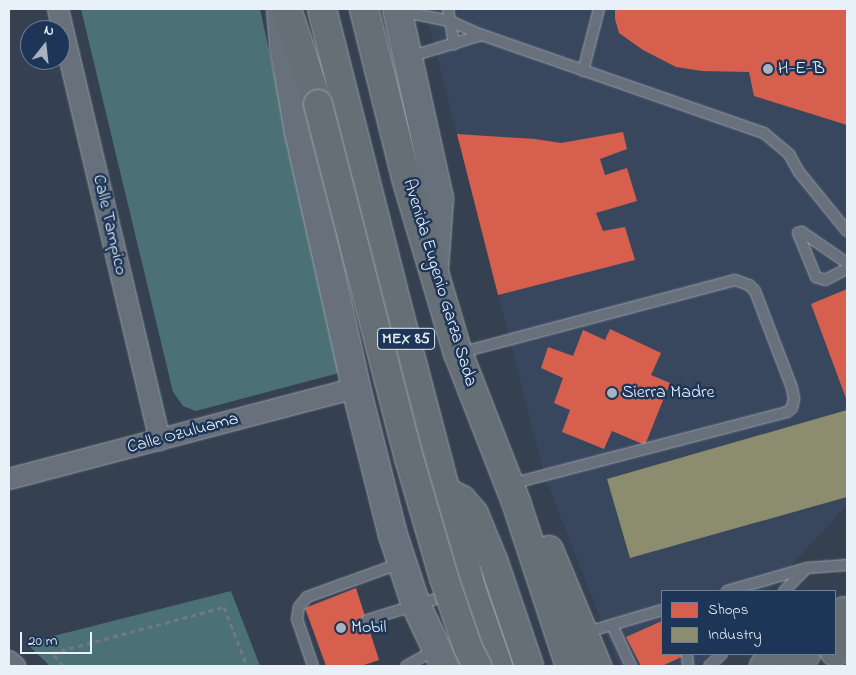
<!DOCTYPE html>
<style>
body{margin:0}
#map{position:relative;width:856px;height:675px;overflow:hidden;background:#354050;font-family:"Indie Flower",sans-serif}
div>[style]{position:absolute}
.built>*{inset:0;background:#39475e}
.green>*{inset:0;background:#4b7076}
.shops>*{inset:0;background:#d6604d}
.industry>*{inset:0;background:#8c8c6e}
.path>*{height:3px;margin-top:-1.5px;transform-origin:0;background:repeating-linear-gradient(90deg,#707881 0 5px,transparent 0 9px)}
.roads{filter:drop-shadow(0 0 1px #9aa1aa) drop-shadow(0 0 1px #9aa1aa)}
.service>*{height:10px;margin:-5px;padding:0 5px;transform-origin:5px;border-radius:5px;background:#68707b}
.minor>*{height:20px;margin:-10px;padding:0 10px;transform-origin:10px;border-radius:10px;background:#68707b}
.secondary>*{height:28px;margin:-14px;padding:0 14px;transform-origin:14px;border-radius:14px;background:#68707b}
.primary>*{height:28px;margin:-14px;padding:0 14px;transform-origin:14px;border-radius:14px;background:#666e76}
.trunk>*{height:28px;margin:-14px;padding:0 14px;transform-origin:14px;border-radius:14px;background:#666e76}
.bridges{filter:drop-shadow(0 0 1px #9aa1aa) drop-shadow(0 0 1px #9aa1aa)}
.primary-bridge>*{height:28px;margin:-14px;padding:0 14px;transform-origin:14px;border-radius:14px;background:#666e76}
.dots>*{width:14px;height:14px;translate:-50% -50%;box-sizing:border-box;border:2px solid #1d3557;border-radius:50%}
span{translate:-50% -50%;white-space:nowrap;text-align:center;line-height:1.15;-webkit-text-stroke:5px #1d3557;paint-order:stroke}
.shield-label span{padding:1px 4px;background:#1d3557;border:1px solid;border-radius:4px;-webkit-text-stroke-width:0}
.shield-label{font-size:16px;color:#e8f1f8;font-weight:700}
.poi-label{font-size:18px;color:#e8f1f8}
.left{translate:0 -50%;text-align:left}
.street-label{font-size:18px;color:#e8f1f8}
.frame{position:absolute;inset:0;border:10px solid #e8f1f8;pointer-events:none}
.legend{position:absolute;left:661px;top:590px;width:175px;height:65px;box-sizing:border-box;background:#1d3557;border:1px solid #6e8097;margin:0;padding:6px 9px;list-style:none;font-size:15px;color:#e8f1f8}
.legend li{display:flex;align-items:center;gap:10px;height:25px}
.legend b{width:25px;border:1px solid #6e8097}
.north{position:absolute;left:20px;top:20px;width:50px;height:50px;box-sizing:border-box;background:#1d3557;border:1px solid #6e8097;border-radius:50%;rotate:16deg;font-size:14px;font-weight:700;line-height:20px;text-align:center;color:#e8f1f8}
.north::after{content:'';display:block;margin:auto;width:18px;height:22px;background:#a9b3bd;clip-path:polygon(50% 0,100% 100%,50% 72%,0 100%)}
.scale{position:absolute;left:20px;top:632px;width:72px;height:22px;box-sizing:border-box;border:2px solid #e8f1f8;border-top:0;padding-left:6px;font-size:15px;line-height:18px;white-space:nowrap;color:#e8f1f8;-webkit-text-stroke:4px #1d3557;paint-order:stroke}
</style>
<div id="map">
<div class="built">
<div style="clip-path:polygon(425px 9px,847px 9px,847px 505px,768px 591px,662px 591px,662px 654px,710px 654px,698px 666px,619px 666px,545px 477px)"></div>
</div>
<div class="green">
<div style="clip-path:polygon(81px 9px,260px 9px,339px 373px,196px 411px,183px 406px,173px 392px)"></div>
<div style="clip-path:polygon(231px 591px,260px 666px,50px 666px,26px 643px)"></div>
</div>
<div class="shops">
<div style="clip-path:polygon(615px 9px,847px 9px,847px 125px,754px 96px,749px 72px,702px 71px,676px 67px,643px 50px,619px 33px,615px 19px)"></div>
<div style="clip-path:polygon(623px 132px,627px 149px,600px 159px,605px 175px,627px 168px,637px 201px,596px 213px,603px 231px,625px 227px,635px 260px,498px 295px,457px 134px,535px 139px,561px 143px)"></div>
<div style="clip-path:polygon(847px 289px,847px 401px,811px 304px)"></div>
<div style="clip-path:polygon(610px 329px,661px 353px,651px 375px,670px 383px,645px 445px,612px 431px,604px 449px,562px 432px,570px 410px,554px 403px,563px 378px,541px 368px,548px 347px,573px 356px,583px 330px,605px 340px)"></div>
<div style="clip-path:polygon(356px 588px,379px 660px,361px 666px,326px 666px,305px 608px)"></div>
<div style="clip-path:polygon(662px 621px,662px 654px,688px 654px,662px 666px,641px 666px,626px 637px)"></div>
</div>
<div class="industry">
<div style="clip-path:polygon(847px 410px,847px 497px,630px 558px,607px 479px)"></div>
</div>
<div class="path">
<div style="left:63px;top:666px;width:17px;rotate:-130deg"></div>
<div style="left:52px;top:653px;width:178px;rotate:-15deg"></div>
<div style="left:224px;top:607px;width:63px;rotate:68.7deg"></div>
</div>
<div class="roads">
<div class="service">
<div style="left:448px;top:9px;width:36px;rotate:80deg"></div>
<div style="left:399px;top:11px;width:52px;rotate:11.1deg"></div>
<div style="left:450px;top:21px;width:35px;rotate:24deg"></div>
<div style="left:482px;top:35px;width:299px;rotate:19.2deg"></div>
<div style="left:764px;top:133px;width:33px;rotate:40deg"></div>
<div style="left:789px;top:154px;width:21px;rotate:61deg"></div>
<div style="left:799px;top:172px;width:76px;rotate:50.9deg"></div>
<div style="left:409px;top:57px;width:76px;rotate:-16.8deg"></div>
<div style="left:583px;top:71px;width:64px;rotate:-75.5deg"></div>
<div style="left:847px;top:263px;width:55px;rotate:-145.4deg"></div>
<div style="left:802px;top:232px;width:4px;rotate:166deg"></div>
<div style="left:798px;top:233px;width:48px;rotate:67.8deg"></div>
<div style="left:816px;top:277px;width:9px;rotate:18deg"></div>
<div style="left:825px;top:280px;width:25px;rotate:-27deg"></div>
<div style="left:459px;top:353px;width:285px;rotate:-14.8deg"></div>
<div style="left:735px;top:280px;width:15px;rotate:20deg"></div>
<div style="left:749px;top:285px;width:8px;rotate:45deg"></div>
<div style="left:755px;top:291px;width:104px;rotate:69.1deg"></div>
<div style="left:792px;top:388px;width:11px;rotate:80deg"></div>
<div style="left:794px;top:399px;width:9px;rotate:103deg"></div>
<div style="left:792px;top:408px;width:6px;rotate:141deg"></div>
<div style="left:787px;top:412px;width:285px;rotate:165.4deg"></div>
<div style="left:727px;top:591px;width:83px;rotate:-16deg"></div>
<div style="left:807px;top:568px;width:40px;rotate:-4.3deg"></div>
<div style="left:784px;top:591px;width:31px;rotate:-45deg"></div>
<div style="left:367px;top:620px;width:86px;rotate:-17deg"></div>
<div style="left:612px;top:625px;width:45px;rotate:65.1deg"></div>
<div style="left:584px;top:633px;width:81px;rotate:-16.4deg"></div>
<div style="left:687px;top:654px;width:12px;rotate:85deg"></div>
<div style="left:313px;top:666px;width:50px;rotate:-108.8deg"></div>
<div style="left:297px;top:619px;width:12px;rotate:-81deg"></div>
<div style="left:299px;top:607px;width:13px;rotate:-51deg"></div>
<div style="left:307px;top:597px;width:100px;rotate:-19.9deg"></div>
<div style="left:406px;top:666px;width:33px;rotate:-29deg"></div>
<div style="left:709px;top:666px;width:18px;rotate:-43deg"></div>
</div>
<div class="minor">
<div style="left:58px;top:9px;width:443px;rotate:76.7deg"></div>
<div style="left:9px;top:479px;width:359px;rotate:-14.7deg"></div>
<div style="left:9px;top:661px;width:8px;rotate:40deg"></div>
</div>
<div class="secondary">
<div style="left:281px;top:9px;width:37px;rotate:85deg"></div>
<div style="left:284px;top:46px;width:87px;rotate:80.1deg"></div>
<div style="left:299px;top:132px;width:262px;rotate:77.4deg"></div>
<div style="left:356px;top:388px;width:152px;rotate:75.9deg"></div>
<div style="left:393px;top:535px;width:74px;rotate:71.8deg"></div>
<div style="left:416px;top:605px;width:68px;rotate:64.6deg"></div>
<div style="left:397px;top:9px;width:194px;rotate:77.5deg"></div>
<div style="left:439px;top:198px;width:72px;rotate:94deg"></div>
</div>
<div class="primary">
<div style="left:287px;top:9px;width:100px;rotate:71.9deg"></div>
<div style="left:835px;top:652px;width:18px;rotate:-49deg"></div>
</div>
<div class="trunk">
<div style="left:322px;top:9px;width:318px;rotate:75.8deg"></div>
<div style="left:400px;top:317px;width:280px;rotate:75.3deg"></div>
<div style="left:471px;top:588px;width:83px;rotate:70.9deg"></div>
<div style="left:364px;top:9px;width:174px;rotate:76deg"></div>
<div style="left:406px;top:178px;width:183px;rotate:73.5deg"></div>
<div style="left:458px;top:353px;width:160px;rotate:68.7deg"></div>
<div style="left:516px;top:502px;width:173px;rotate:71.8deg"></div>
<div style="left:447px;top:492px;width:17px;rotate:28deg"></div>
<div style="left:462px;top:500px;width:18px;rotate:49deg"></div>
<div style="left:474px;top:514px;width:50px;rotate:67.6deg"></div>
<div style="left:493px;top:560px;width:112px;rotate:71.2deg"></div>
<div style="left:549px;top:550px;width:126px;rotate:67.5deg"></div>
<div style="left:835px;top:621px;width:13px;rotate:-48deg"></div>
<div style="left:764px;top:666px;width:16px;rotate:-47deg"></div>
<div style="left:795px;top:666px;width:16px;rotate:-47deg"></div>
</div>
</div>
<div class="bridges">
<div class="primary-bridge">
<div style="left:318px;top:104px;width:366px;rotate:75.6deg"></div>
<div style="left:409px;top:458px;width:125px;rotate:73.7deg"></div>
<div style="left:444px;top:578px;width:74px;rotate:71.1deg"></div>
<div style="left:468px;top:648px;width:20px;rotate:63deg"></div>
</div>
</div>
<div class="dots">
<div style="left:768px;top:69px;background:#a9b3bd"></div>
<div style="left:612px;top:393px;background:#a9b3bd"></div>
<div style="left:341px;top:628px;background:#a9b3bd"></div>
</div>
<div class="shield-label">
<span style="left:406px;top:339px">MEX 85</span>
</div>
<div class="poi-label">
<span class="left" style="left:778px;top:69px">H-E-B</span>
<span class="left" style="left:622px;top:393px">Sierra Madre</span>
<span class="left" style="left:351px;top:628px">Mobil</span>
</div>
<div class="street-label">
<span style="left:109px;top:225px;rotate:77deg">Calle Tampico</span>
<span style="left:439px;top:283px;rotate:73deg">Avenida Eugenio Garza Sada</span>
<span style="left:183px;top:434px;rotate:-15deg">Calle Ozuluama</span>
</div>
<div class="frame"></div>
<ul class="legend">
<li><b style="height:14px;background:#d6604d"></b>Shops</li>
<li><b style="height:14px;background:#8c8c6e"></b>Industry</li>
</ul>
<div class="north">N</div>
<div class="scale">20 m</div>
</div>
